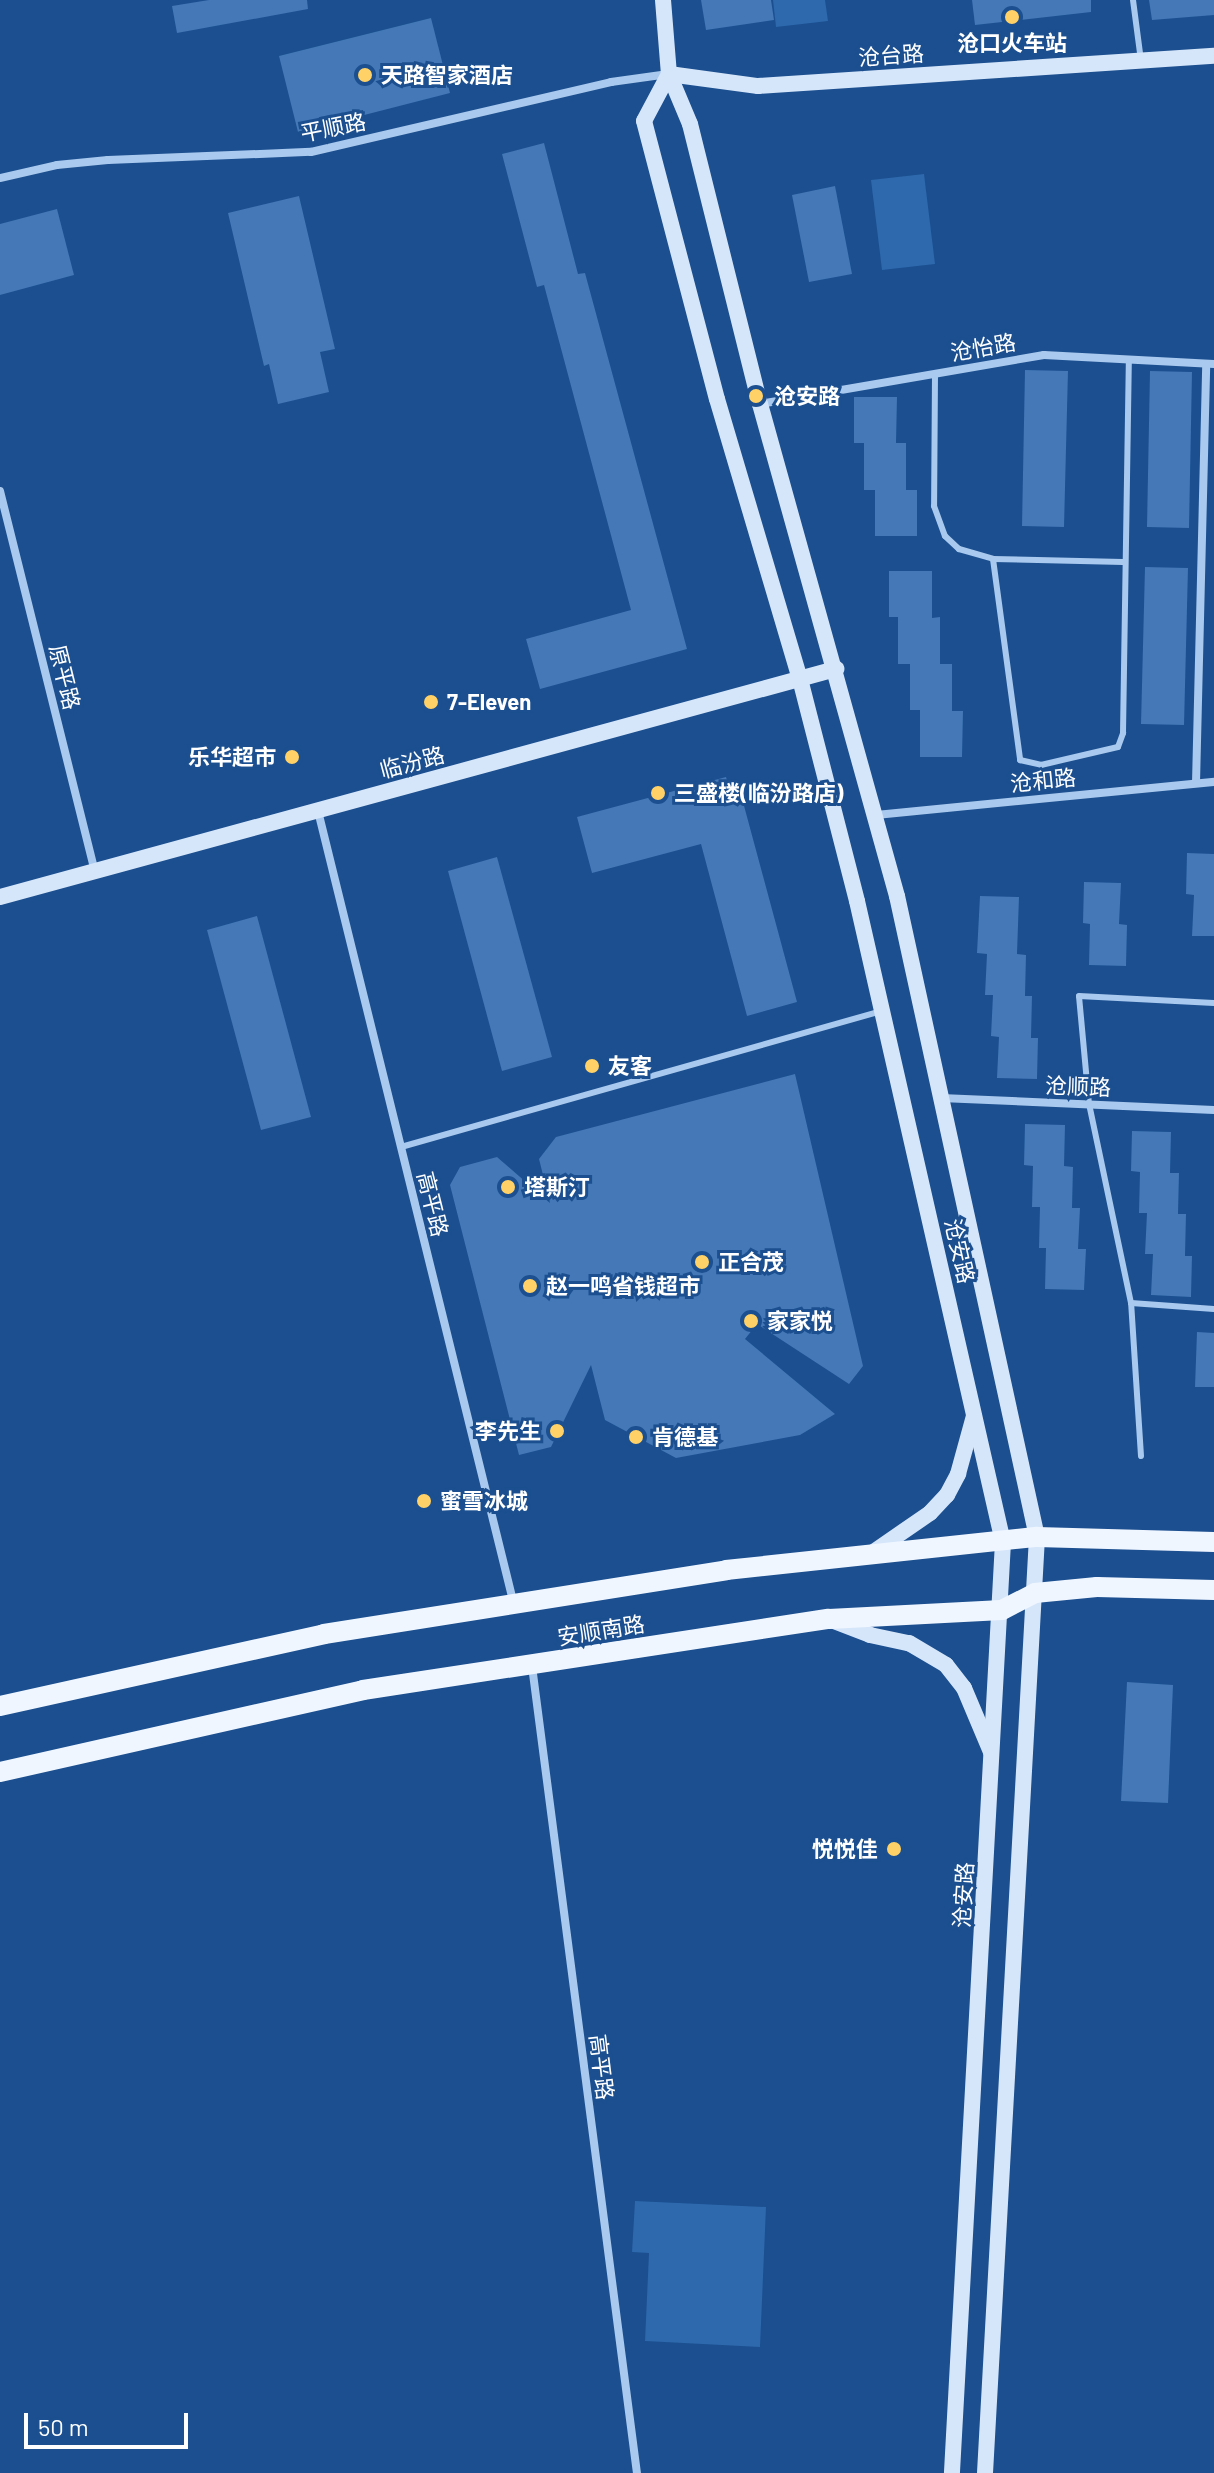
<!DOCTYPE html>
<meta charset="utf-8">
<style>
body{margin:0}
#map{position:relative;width:1214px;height:2473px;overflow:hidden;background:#1b4f8f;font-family:Barlow,"Noto Sans SC",sans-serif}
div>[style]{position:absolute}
.green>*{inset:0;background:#2e69ad}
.building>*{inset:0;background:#4478b7}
.lane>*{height:6px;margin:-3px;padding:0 3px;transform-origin:3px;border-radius:3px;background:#a9c9ee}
.street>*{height:8px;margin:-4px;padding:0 4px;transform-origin:4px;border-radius:4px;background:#a9c9ee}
.secondary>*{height:16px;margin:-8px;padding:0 8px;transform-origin:8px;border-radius:8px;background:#d6e6fa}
.primary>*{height:20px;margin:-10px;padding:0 10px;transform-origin:10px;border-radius:10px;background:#f0f6ff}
.dots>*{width:22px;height:22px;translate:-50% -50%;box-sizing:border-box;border:4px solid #1b4f8f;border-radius:50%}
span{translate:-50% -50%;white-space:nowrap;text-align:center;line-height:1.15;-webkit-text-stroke:6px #1b4f8f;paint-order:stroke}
.poi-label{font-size:22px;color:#fff;font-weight:700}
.left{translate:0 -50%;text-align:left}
.right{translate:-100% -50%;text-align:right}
.street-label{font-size:22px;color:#fff}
.scale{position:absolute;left:24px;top:2413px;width:164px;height:36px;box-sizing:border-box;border:4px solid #fff;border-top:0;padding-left:10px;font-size:24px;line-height:28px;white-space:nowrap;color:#fff;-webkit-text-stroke:6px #1b4f8f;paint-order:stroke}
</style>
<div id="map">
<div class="green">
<div style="clip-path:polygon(773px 0,825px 0,828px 21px,776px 27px)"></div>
<div style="clip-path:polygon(924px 174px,935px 264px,882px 270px,871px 180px)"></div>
<div style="clip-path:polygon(635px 2201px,766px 2207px,760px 2347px,645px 2341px,649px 2253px,632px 2252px)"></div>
</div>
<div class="building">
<div style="clip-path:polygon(209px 0,307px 0,308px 9px,177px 33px,172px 6px)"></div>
<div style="clip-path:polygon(701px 0,771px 0,774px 20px,706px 30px)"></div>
<div style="clip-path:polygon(972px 0,1091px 0,1091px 12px,975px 25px)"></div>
<div style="clip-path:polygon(1149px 0,1214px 0,1214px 15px,1152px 20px)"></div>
<div style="clip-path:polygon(431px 18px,450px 93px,298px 132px,279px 56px)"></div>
<div style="clip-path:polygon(544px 143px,578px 274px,585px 273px,687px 649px,540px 689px,526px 639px,631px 610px,544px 285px,537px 287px,502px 154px)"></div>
<div style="clip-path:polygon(835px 186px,852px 274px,809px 282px,792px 195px)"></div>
<div style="clip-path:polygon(299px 196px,335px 349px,320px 352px,329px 392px,278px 404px,269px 364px,264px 366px,228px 213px)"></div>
<div style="clip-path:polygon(57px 209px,74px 275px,0 295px,0 224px)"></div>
<div style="clip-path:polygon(1025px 370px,1068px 371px,1064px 527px,1022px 526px)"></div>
<div style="clip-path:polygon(1150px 371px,1192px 372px,1189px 528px,1147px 527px)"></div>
<div style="clip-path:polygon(854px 397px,897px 397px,896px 443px,906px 443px,906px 490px,917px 490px,917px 536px,875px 536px,875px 490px,864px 490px,864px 443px,854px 443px)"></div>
<div style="clip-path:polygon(1145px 567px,1188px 568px,1184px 725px,1141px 724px)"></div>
<div style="clip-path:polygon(889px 571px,932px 571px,932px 618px,940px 617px,940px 664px,952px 664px,952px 711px,963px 711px,962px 757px,920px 757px,920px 710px,910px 710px,910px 664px,898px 664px,898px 617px,889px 617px)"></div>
<div style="clip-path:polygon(726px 777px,734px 804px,743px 802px,797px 1002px,747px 1016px,701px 844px,592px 873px,577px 817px)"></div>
<div style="clip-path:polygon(1187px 853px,1214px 854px,1214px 936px,1192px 936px,1194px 895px,1186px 894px)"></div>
<div style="clip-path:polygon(497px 857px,552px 1057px,502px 1071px,448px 871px)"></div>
<div style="clip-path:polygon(1084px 882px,1121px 883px,1119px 924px,1127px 925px,1126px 966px,1089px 965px,1090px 924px,1083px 923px)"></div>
<div style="clip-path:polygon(980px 896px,1019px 897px,1017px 954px,1026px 955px,1025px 996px,1032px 996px,1031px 1038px,1038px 1038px,1037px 1079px,997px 1078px,999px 1037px,991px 1036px,993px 995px,985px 995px,987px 954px,977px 953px)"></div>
<div style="clip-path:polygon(257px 916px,311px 1117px,261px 1130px,207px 930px)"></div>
<div style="clip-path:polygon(795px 1074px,863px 1366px,849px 1384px,757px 1324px,745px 1339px,835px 1414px,800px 1435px,676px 1458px,605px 1420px,591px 1365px,551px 1447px,519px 1455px,450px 1185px,460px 1167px,497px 1157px,550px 1203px,539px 1159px,556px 1137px)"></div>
<div style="clip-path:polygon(1025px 1124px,1065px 1125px,1064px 1166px,1073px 1167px,1072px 1208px,1080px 1208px,1078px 1249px,1086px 1249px,1084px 1290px,1045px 1289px,1046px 1248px,1039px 1248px,1040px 1207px,1032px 1207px,1033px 1166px,1024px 1165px)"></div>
<div style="clip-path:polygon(1132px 1131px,1171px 1132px,1170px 1173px,1179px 1173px,1178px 1214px,1186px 1214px,1185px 1256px,1192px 1256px,1191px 1297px,1151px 1295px,1153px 1254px,1145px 1254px,1147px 1213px,1139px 1213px,1140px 1172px,1131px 1171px)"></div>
<div style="clip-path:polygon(1197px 1332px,1214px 1333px,1214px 1387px,1195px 1387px)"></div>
<div style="clip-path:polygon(1127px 1682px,1173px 1685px,1168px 1803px,1121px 1801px)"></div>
</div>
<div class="lane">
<div style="left:1133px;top:0;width:62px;rotate:82.5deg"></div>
<div style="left:935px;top:374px;width:132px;rotate:90.4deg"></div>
<div style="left:934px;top:506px;width:32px;rotate:70deg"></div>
<div style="left:945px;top:536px;width:19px;rotate:43deg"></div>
<div style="left:959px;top:549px;width:35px;rotate:16deg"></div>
<div style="left:993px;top:559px;width:130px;rotate:1.3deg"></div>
<div style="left:993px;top:559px;width:203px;rotate:82.3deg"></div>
<div style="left:1020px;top:760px;width:22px;rotate:13deg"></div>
<div style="left:1041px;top:765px;width:79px;rotate:-13.2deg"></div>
<div style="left:1118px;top:747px;width:15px;rotate:-70deg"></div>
<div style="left:1123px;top:733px;width:374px;rotate:-89.1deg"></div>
<div style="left:401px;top:1147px;width:500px;rotate:-15.8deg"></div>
<div style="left:1131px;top:1303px;width:83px;rotate:4.1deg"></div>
<div style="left:1141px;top:1456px;width:153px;rotate:-93.7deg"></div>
<div style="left:1131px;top:1303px;width:203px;rotate:-101.9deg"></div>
<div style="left:1089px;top:1104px;width:108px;rotate:-95.3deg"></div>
<div style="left:1079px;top:996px;width:135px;rotate:3deg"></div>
</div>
<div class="street">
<div style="left:0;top:178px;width:58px;rotate:-12.8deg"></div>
<div style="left:57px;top:165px;width:51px;rotate:-5.6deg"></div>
<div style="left:108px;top:160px;width:203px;rotate:-2.3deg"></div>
<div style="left:311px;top:152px;width:308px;rotate:-13.1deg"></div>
<div style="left:611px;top:82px;width:58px;rotate:-8deg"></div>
<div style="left:760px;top:404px;width:288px;rotate:-9.8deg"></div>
<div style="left:1044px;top:355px;width:170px;rotate:3deg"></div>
<div style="left:0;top:491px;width:392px;rotate:76deg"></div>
<div style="left:1196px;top:783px;width:419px;rotate:-88.6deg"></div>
<div style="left:318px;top:811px;width:814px;rotate:76.13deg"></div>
<div style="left:876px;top:815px;width:340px;rotate:-5.6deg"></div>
<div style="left:941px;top:1098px;width:273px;rotate:2.5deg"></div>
<div style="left:532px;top:1666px;width:814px;rotate:82.59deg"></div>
</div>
<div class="secondary">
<div style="left:663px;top:0;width:74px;rotate:85.4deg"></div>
<div style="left:669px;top:74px;width:54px;rotate:67.2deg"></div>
<div style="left:690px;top:124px;width:289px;rotate:76deg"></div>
<div style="left:760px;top:404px;width:511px;rotate:74.44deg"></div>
<div style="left:897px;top:896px;width:656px;rotate:77.68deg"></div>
<div style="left:1037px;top:1537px;width:937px;rotate:93.18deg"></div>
<div style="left:669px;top:74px;width:53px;rotate:118deg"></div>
<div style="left:644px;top:121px;width:287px;rotate:75.3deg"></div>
<div style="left:717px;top:399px;width:292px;rotate:73.5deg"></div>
<div style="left:800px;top:679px;width:229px;rotate:75.6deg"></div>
<div style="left:857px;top:901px;width:657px;rotate:77.17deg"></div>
<div style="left:1003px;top:1542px;width:932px;rotate:93.14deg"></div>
<div style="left:669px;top:74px;width:90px;rotate:7.7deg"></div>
<div style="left:758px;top:86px;width:457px;rotate:-3.8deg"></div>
<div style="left:0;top:897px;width:867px;rotate:-15.26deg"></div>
<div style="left:872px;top:1553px;width:70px;rotate:-34.6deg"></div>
<div style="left:930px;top:1513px;width:25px;rotate:-47deg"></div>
<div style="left:947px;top:1495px;width:24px;rotate:-62deg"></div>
<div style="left:958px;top:1474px;width:60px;rotate:-74.6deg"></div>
<div style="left:834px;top:1621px;width:39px;rotate:21deg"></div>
<div style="left:870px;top:1635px;width:40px;rotate:12deg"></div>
<div style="left:909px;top:1643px;width:43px;rotate:30.7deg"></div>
<div style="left:946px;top:1665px;width:29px;rotate:52deg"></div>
<div style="left:964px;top:1688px;width:69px;rotate:67.1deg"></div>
</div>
<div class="primary">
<div style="left:0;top:1706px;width:332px;rotate:-12.5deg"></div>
<div style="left:324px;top:1634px;width:407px;rotate:-9deg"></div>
<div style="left:726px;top:1570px;width:313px;rotate:-6.1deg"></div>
<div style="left:1037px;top:1537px;width:177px;rotate:1.6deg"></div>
<div style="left:0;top:1772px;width:372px;rotate:-12.7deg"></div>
<div style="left:363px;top:1690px;width:471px;rotate:-8.7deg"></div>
<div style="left:829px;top:1619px;width:173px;rotate:-3deg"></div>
<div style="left:1002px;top:1610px;width:37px;rotate:-27deg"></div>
<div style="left:1035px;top:1593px;width:62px;rotate:-5.5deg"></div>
<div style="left:1097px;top:1587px;width:117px;rotate:1.5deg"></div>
</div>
<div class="dots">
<div style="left:1012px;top:17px;background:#ffd166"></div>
<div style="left:365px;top:75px;background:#ffd166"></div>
<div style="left:756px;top:396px;background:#ffd166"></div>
<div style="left:431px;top:702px;background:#ffd166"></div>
<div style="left:292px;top:757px;background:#ffd166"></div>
<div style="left:658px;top:793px;background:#ffd166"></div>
<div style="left:592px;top:1066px;background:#ffd166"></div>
<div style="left:508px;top:1187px;background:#ffd166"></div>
<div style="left:702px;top:1262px;background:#ffd166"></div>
<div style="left:530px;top:1286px;background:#ffd166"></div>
<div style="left:751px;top:1321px;background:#ffd166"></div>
<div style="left:557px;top:1431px;background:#ffd166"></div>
<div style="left:636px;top:1437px;background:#ffd166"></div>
<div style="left:424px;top:1501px;background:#ffd166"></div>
<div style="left:894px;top:1849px;background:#ffd166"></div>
</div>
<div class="poi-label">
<span style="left:1012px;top:43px">沧口火车站</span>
<span class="left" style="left:381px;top:75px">天路智家酒店</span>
<span class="left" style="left:774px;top:396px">沧安路</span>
<span class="left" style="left:447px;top:702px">7-Eleven</span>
<span class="right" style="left:276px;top:757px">乐华超市</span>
<span class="left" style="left:674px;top:793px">三盛楼(临汾路店)</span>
<span class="left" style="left:608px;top:1066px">友客</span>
<span class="left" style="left:524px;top:1187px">塔斯汀</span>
<span class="left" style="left:718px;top:1262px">正合茂</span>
<span class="left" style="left:546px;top:1286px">赵一鸣省钱超市</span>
<span class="left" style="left:767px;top:1321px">家家悦</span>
<span class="right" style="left:541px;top:1431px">李先生</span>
<span class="left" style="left:652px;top:1437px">肯德基</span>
<span class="left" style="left:440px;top:1501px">蜜雪冰城</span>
<span class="right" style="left:878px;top:1849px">悦悦佳</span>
</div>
<div class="street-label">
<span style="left:891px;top:55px;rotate:-4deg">沧台路</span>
<span style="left:333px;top:127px;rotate:-11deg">平顺路</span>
<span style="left:983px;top:347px;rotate:-10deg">沧怡路</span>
<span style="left:65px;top:677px;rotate:76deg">原平路</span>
<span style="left:412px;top:762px;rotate:-15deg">临汾路</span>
<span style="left:1043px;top:780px;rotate:-6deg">沧和路</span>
<span style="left:1078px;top:1086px;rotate:2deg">沧顺路</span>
<span style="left:433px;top:1204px;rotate:76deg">高平路</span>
<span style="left:960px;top:1251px;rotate:77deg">沧安路</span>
<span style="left:601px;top:1630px;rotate:-9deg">安顺南路</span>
<span style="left:963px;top:1895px;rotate:-87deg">沧安路</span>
<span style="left:602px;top:2067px;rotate:83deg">高平路</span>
</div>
<div class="scale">50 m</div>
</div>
